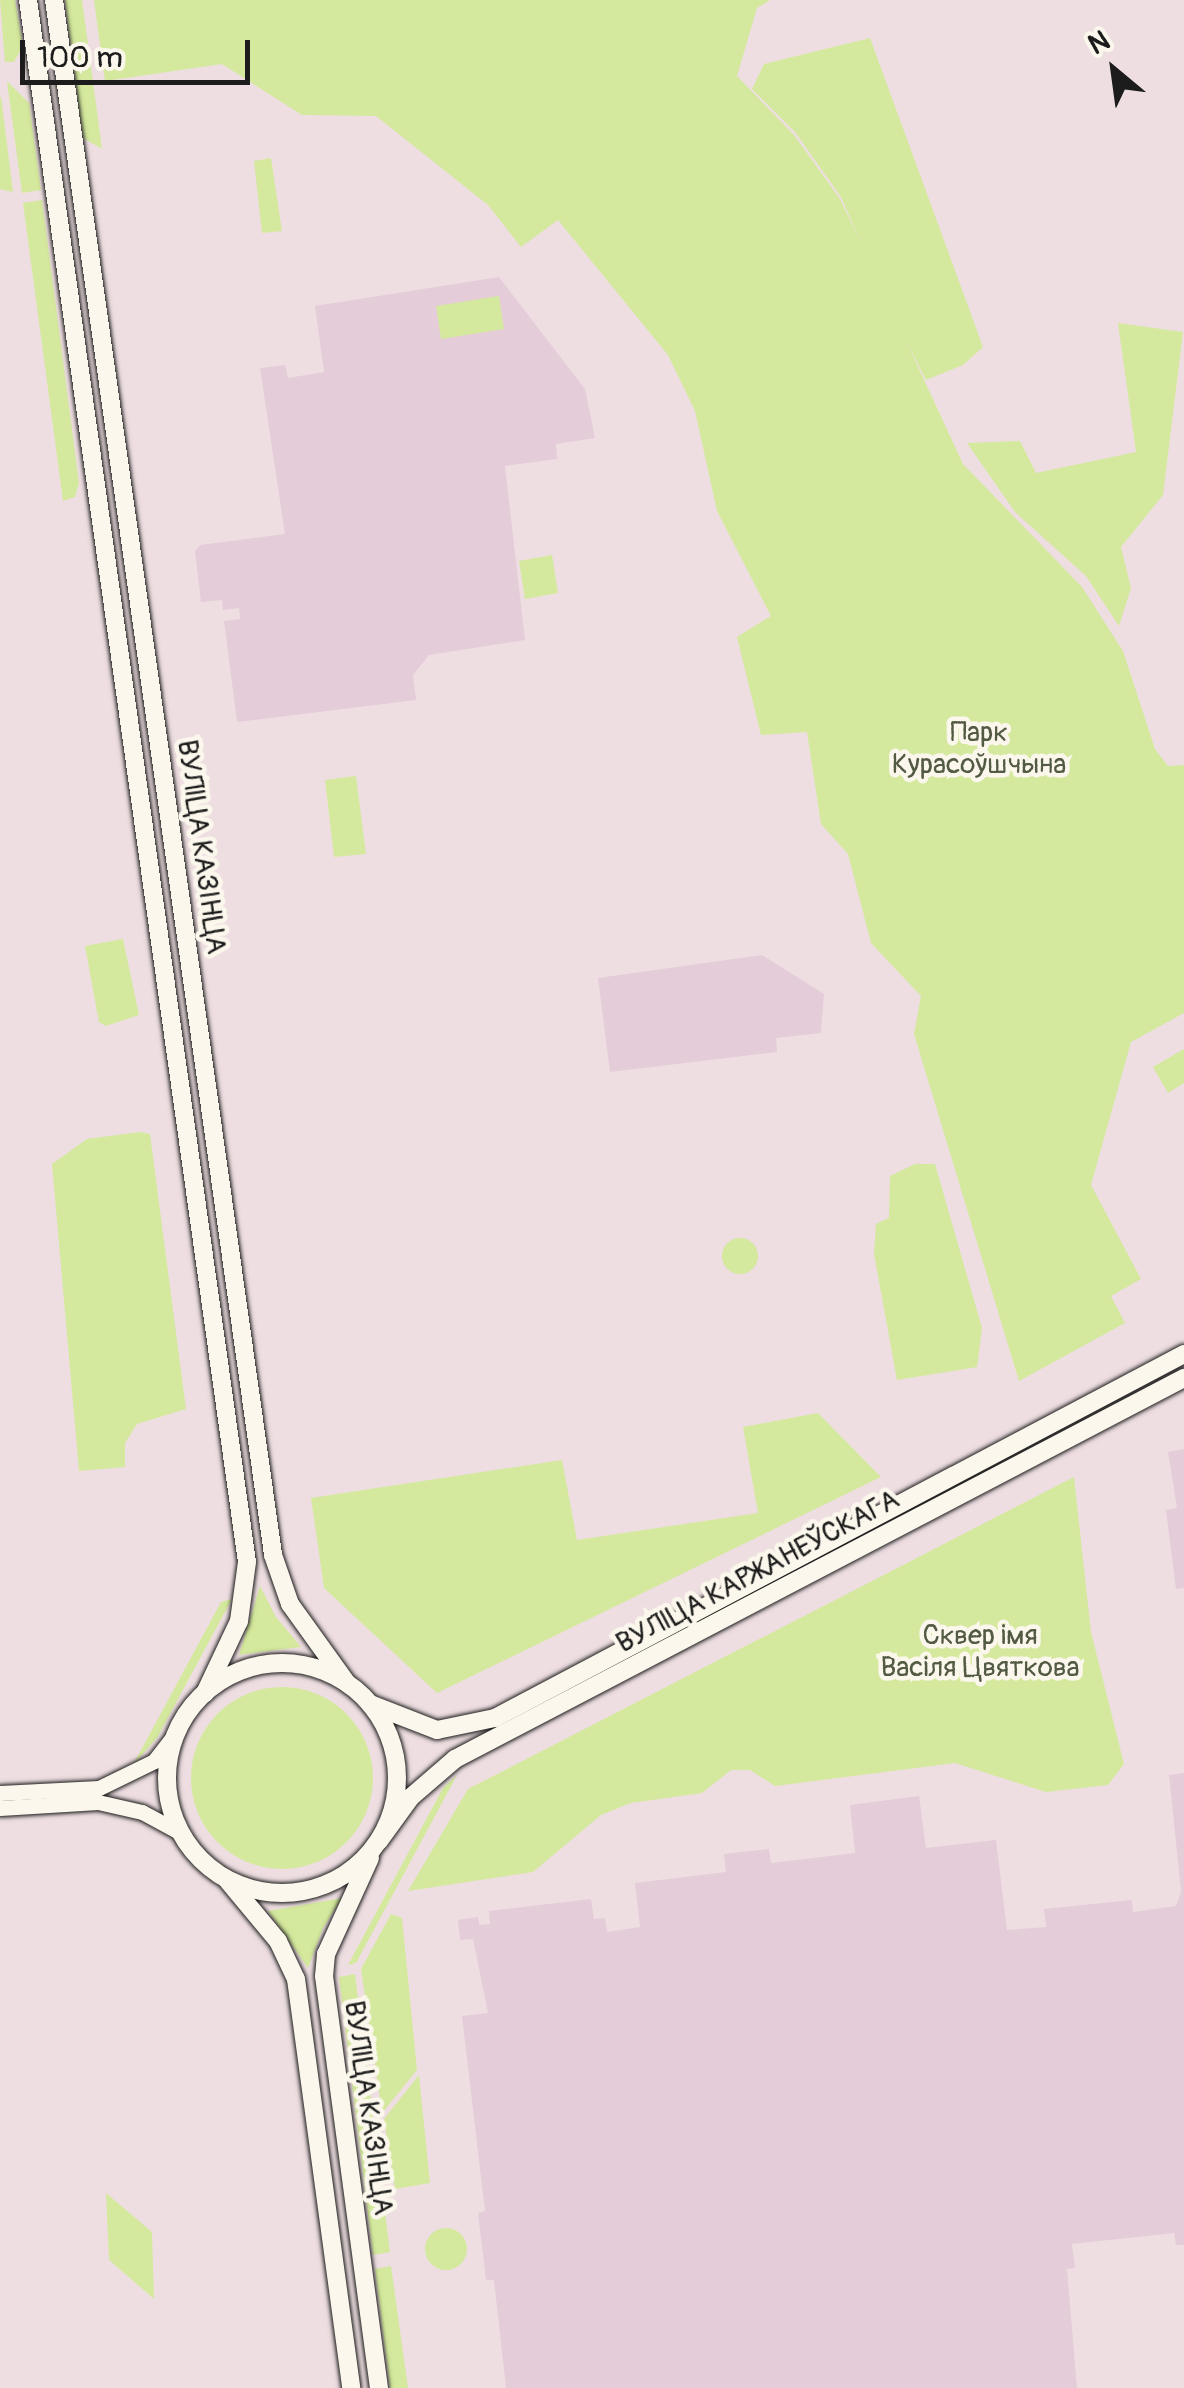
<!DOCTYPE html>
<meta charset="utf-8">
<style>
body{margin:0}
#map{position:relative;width:1184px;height:2388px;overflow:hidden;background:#eedee1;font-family:Pangolin,sans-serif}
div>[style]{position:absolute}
.built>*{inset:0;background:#e4ccd9}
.green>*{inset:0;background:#d4e99d}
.round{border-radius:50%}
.roads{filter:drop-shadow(0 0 2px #1c1c1c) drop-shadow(0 0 2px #1c1c1c)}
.tertiary>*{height:15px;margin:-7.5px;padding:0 7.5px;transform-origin:7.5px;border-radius:7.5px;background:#fbf7ec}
.secondary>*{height:18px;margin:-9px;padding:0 9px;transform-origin:9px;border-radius:9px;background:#fbf7ec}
.secondary>.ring{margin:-9px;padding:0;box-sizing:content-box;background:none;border:18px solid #fbf7ec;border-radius:50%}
span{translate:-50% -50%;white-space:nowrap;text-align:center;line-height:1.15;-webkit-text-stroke:9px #fbf7ec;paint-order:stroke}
.park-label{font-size:28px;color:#535a43}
.street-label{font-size:28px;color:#1c1c1c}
.north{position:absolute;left:1064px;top:20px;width:100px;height:100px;-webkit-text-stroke:8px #fbf7ec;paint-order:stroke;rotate:331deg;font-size:28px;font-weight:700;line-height:40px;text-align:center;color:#1c1c1c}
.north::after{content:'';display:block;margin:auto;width:35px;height:45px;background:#1c1c1c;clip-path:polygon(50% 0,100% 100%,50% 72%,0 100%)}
.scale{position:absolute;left:20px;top:40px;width:230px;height:45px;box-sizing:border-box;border:5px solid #1c1c1c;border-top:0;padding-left:12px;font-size:30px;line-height:35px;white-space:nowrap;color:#1c1c1c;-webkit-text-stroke:8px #fbf7ec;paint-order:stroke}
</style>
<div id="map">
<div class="built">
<div style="clip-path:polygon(499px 277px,585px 389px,595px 438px,556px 444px,557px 459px,505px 466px,525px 640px,429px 655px,413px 675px,416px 700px,237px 722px,224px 621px,240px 619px,239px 608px,223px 610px,222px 600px,201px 602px,195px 551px,200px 545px,285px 534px,260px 368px,285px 365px,288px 378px,324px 372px,315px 306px)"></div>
<div style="clip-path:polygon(762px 955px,824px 994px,821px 1033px,776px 1038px,777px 1052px,610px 1072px,598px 978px)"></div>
<div style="clip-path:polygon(1184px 1449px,1184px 1588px,1176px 1589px,1166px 1510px,1177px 1508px,1168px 1452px)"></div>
<div style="clip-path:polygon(1184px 1773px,1184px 2245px,1176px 2245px,1174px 2233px,1072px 2244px,1075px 2268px,1067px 2269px,1077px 2388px,506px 2388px,494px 2280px,486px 2280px,478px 2213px,485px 2211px,462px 2016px,488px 2013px,473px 1939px,460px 1940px,458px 1920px,478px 1917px,479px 1925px,490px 1924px,489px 1911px,591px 1899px,594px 1919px,605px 1918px,607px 1932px,640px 1927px,635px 1883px,726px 1872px,724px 1854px,769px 1849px,771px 1863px,855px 1853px,850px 1805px,919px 1796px,926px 1848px,996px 1840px,1007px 1930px,1046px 1927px,1044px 1909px,1132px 1900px,1133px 1912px,1176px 1906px,1181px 1891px,1169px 1775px)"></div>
</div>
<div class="green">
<div style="clip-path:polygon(0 0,15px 0,23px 46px,14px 62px,5px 62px)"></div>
<div style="clip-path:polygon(65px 0,82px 0,102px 149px,83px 138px)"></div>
<div style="clip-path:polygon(94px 0,770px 0,757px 8px,737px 76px,794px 135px,840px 199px,861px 243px,841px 197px,795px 132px,752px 89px,764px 64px,870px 38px,983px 347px,963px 365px,926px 380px,906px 341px,963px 464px,1082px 587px,1123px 651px,1155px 749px,1168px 766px,1184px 765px,1184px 1013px,1131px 1042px,1091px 1185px,1141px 1279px,1111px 1296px,1125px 1323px,1019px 1381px,914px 1034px,921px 996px,871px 943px,848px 854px,821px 824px,807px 732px,761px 735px,737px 637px,771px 616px,717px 511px,695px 411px,668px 355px,558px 220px,521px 247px,488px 205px,376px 116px,302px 115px,222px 64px,105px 81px)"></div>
<div style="clip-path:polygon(7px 81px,29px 103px,41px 190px,22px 193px)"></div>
<div style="clip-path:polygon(0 97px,1px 97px,13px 192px,0 189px)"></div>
<div style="clip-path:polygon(271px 158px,282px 231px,262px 233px,254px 161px)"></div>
<div style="clip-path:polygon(42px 200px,79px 483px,75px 497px,63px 501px,23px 203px)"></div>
<div style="clip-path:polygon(499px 296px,504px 329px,441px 339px,436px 306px)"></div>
<div style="clip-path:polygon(1118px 323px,1183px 332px,1163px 495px,1121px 547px,1131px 588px,1119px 626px,1086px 576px,1015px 512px,967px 443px,1020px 441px,1036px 473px,1136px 452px)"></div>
<div style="clip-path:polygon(552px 555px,558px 593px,525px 599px,519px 561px)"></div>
<div style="clip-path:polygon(356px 776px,366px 854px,334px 857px,325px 780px)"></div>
<div style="clip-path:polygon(123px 939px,139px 1015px,106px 1026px,99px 1022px,85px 946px)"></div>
<div style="clip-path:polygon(1184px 1049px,1184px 1083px,1168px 1093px,1153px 1067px)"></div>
<div style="clip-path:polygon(140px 1132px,150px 1134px,186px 1409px,137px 1424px,125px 1443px,125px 1467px,79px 1471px,52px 1164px,87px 1139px)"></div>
<div style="clip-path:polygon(915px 1164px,935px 1164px,982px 1328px,977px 1367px,897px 1380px,874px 1254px,876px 1224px,889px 1218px,890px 1176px)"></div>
<div class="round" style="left:722px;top:1238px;width:36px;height:36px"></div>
<div style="clip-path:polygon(818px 1413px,881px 1477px,437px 1693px,324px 1588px,311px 1498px,562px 1460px,577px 1540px,758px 1513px,743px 1427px)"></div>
<div style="clip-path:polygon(1074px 1477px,1091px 1632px,1124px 1764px,1108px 1785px,1046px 1792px,955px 1763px,775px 1786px,750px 1770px,731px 1770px,702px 1793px,631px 1803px,601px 1815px,533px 1872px,408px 1891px,468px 1789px)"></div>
<div style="clip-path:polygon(260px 1586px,276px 1617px,301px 1647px,239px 1655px)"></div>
<div style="clip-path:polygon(232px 1599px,157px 1738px,133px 1765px,221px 1602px)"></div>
<div class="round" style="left:191px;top:1687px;width:182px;height:182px"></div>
<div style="clip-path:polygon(457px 1775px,356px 1963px,348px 1965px,443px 1788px)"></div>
<div style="clip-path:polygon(342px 1898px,323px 1928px,308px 1968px,268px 1911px)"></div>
<div style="clip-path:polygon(391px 1914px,402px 1918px,417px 2070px,382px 2113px,361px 1969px)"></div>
<div style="clip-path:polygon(355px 1974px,390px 2252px,373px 2255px,339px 1977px)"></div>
<div style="clip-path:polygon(419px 2075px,430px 2183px,395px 2189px,384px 2119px)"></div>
<div style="clip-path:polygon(106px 2193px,152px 2232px,154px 2299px,109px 2260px)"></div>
<div class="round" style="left:425px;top:2228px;width:42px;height:42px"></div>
<div style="clip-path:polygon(391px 2266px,408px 2388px,390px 2388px,375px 2269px)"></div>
</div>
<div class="roads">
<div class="tertiary">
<div style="left:0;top:1793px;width:99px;rotate:-2.9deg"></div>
<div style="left:99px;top:1788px;width:61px;rotate:-26.1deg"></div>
<div style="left:154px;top:1761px;width:36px;rotate:-52deg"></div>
<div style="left:0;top:1808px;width:98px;rotate:-3.5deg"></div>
<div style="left:98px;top:1802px;width:45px;rotate:12.8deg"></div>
<div style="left:142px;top:1812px;width:44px;rotate:28.3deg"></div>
</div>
<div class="secondary">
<div style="left:28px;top:0;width:1577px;rotate:82.02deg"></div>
<div style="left:247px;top:1562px;width:60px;rotate:97.7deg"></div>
<div style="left:239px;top:1621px;width:80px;rotate:115.3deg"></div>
<div style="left:54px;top:0;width:1570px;rotate:81.98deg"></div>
<div style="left:273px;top:1555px;width:52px;rotate:70.9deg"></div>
<div style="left:290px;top:1604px;width:96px;rotate:54.3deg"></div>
<div class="ring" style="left:167px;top:1663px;width:212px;height:212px"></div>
<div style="left:370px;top:1704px;width:72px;rotate:21.2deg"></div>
<div style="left:437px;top:1730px;width:59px;rotate:-11.7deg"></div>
<div style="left:495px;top:1718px;width:779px;rotate:-27.85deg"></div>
<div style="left:379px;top:1841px;width:54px;rotate:-54deg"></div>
<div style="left:411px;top:1797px;width:58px;rotate:-40.8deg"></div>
<div style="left:455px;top:1759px;width:823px;rotate:-27.59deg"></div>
<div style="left:370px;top:1858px;width:106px;rotate:114.6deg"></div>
<div style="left:326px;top:1954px;width:22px;rotate:95deg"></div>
<div style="left:324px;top:1976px;width:416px;rotate:82.4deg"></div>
<div style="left:228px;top:1881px;width:78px;rotate:50.2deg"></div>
<div style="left:278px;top:1941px;width:42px;rotate:64.7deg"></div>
<div style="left:296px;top:1979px;width:413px;rotate:82.3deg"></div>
</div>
</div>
<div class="park-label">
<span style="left:979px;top:749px">Парк<br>Курасоўшчына</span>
<span style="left:980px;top:1652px">Сквер імя<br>Васіля Цвяткова</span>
</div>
<div class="street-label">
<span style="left:201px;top:847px;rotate:82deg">ВУЛІЦА КАЗІНЦА</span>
<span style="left:758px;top:1572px;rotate:-28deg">ВУЛІЦА КАРЖАНЕЎСКАГА</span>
<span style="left:368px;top:2108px;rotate:82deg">ВУЛІЦА КАЗІНЦА</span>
</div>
<div class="north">N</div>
<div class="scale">100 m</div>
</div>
